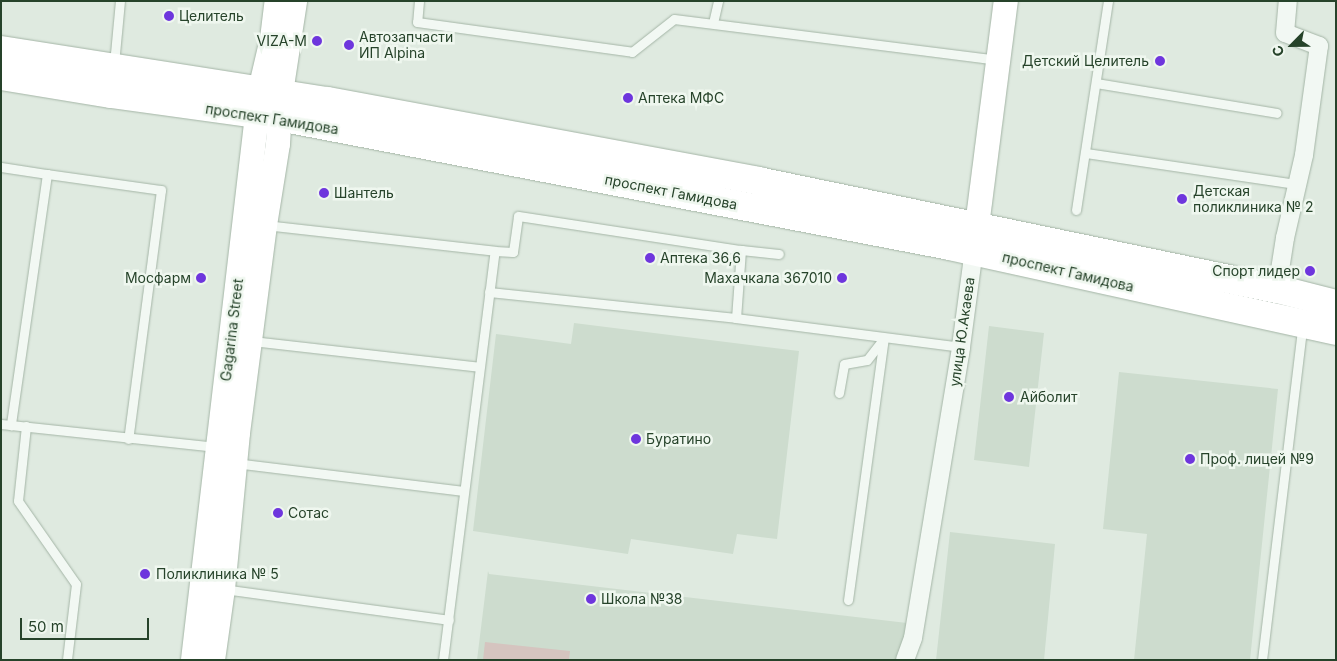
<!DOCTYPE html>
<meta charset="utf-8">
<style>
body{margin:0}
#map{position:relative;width:1337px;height:661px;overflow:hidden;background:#dfeae0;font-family:Inter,sans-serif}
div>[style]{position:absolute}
.built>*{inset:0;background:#cddcce}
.green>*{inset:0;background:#d5c4bf}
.roads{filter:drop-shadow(0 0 1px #a4b5a6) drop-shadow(0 0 1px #a4b5a6)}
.lane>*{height:9px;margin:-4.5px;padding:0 4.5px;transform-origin:4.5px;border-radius:4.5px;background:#f2f8f3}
.street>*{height:18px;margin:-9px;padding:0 9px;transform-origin:9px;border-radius:9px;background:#f2f8f3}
.secondary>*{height:24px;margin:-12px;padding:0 12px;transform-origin:12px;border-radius:12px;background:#fff}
.primary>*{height:28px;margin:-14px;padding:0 14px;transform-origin:14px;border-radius:14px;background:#fff}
.dots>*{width:14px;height:14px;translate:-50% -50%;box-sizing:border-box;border:2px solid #eff7ef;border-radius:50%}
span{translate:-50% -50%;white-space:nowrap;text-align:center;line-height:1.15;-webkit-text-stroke:5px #eff7ef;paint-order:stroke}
.poi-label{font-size:14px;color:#26432a}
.left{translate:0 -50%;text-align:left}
.right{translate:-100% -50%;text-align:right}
.street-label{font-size:14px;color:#26432a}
.frame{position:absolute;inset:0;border:2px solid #26432a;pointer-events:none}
.north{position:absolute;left:1267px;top:20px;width:50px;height:50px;-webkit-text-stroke:4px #eff7ef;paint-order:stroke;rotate:247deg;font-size:14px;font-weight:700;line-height:20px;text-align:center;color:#26432a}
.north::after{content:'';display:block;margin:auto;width:18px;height:22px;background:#26432a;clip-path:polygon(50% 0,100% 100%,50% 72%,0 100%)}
.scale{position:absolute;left:20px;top:618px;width:129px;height:22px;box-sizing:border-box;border:2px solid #26432a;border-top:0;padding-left:6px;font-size:15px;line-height:18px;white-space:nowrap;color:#26432a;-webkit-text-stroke:4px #eff7ef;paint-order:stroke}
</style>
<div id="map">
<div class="built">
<div style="clip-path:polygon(574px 323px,799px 351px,777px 539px,737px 534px,733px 554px,631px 539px,628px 554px,473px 531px,496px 334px,571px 344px)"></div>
<div style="clip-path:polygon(989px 326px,1044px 333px,1029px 467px,974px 460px)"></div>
<div style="clip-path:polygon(1119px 372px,1278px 389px,1250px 660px,1134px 660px,1147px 534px,1103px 529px)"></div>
<div style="clip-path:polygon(950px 532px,1055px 544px,1044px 660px,936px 660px)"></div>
<div style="clip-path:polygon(488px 571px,489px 574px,907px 623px,899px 660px,477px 660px)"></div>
</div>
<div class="green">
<div style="clip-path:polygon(485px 642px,570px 651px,569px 660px,483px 660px)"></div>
</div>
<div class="roads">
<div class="lane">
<div style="left:419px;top:1px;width:21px;rotate:95deg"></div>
<div style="left:417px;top:22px;width:217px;rotate:7.9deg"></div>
<div style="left:632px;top:52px;width:53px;rotate:-38.2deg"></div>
<div style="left:674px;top:19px;width:327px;rotate:7.2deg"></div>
<div style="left:713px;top:23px;width:23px;rotate:-77deg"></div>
<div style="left:114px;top:64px;width:63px;rotate:-84.6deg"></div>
<div style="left:1096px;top:83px;width:183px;rotate:9.4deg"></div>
<div style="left:1086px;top:153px;width:212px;rotate:8.4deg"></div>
<div style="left:1px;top:167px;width:47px;rotate:8.7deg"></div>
<div style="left:47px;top:174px;width:254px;rotate:98.2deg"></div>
<div style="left:47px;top:174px;width:115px;rotate:8deg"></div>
<div style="left:161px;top:190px;width:251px;rotate:97.5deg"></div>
<div style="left:1076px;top:210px;width:211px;rotate:-81.3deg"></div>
<div style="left:265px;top:225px;width:231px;rotate:6.4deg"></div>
<div style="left:741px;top:250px;width:38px;rotate:6deg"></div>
<div style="left:489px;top:292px;width:248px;rotate:6deg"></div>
<div style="left:736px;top:318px;width:227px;rotate:7.3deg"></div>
<div style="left:252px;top:341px;width:228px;rotate:6.5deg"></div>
<div style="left:839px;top:393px;width:29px;rotate:-80deg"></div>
<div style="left:844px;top:364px;width:23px;rotate:-10deg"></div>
<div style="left:867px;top:360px;width:24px;rotate:-52deg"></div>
<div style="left:1px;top:424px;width:217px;rotate:6.1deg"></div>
<div style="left:26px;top:426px;width:75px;rotate:96.1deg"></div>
<div style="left:18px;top:501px;width:101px;rotate:55.1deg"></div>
<div style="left:76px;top:584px;width:77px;rotate:96.8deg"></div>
<div style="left:235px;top:463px;width:230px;rotate:7deg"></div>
<div style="left:223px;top:589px;width:228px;rotate:7.8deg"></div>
<div style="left:848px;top:600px;width:264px;rotate:-82.2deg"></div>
<div style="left:443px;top:660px;width:412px;rotate:-82.8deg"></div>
<div style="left:495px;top:251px;width:18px;rotate:3deg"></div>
<div style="left:513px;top:252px;width:36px;rotate:-82deg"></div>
<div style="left:518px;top:216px;width:226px;rotate:8.7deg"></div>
<div style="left:741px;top:250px;width:68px;rotate:94.2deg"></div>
<div style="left:1262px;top:660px;width:334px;rotate:-83.1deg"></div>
</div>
<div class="street">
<div style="left:1277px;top:289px;width:52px;rotate:-81.1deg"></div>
<div style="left:1285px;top:238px;width:85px;rotate:-77.1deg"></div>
<div style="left:1304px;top:155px;width:110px;rotate:-82.2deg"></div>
<div style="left:1319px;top:46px;width:36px;rotate:-159deg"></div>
<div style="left:1285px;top:33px;width:32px;rotate:-85deg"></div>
<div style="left:905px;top:660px;width:23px;rotate:-70deg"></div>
<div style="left:913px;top:638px;width:295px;rotate:-80.6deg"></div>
<div style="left:961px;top:347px;width:106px;rotate:-82.4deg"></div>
</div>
<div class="secondary">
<div style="left:977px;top:226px;width:227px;rotate:-82.7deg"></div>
<div style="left:193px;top:660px;width:574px;rotate:-83.3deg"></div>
<div style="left:260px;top:90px;width:52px;rotate:-76.8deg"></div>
<div style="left:272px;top:39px;width:38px;rotate:-83deg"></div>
<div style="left:213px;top:660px;width:72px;rotate:-82deg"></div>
<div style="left:223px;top:589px;width:157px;rotate:-84.5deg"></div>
<div style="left:238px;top:433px;width:210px;rotate:-82.6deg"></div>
<div style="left:265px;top:225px;width:82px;rotate:-80.9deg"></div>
<div style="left:278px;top:144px;width:51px;rotate:-86.6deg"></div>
<div style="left:281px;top:93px;width:93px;rotate:-81.3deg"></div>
</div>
<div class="primary">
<div style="left:1px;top:50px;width:331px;rotate:8.9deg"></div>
<div style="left:328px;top:101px;width:437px;rotate:10.5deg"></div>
<div style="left:758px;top:181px;width:530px;rotate:11.76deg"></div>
<div style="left:1277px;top:289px;width:61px;rotate:14.3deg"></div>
<div style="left:1px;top:76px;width:111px;rotate:9.3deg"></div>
<div style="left:111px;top:94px;width:170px;rotate:7.8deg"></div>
<div style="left:279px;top:117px;width:683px;rotate:10.88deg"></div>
<div style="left:950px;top:246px;width:395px;rotate:12.4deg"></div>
</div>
</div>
<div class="dots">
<div style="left:169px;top:16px;background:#6e36dd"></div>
<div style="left:317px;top:41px;background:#6e36dd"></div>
<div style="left:349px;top:45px;background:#6e36dd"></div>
<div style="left:1160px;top:61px;background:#6e36dd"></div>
<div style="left:628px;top:98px;background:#6e36dd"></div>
<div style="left:324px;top:193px;background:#6e36dd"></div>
<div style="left:1182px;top:199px;background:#6e36dd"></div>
<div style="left:650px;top:258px;background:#6e36dd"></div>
<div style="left:1310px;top:271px;background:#6e36dd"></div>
<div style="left:201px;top:278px;background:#6e36dd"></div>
<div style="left:842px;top:278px;background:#6e36dd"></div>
<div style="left:1009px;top:397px;background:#6e36dd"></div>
<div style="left:636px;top:439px;background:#6e36dd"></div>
<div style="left:1190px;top:459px;background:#6e36dd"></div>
<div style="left:278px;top:513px;background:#6e36dd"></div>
<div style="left:145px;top:574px;background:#6e36dd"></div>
<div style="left:591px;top:599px;background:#6e36dd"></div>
</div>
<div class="poi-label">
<span class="left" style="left:179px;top:16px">Целитель</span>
<span class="left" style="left:359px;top:45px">Автозапчасти<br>ИП Alpina</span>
<span class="right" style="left:307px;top:41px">VIZA-M</span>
<span class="right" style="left:1149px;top:61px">Детский Целитель</span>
<span class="left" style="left:638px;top:98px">Аптека МФС</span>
<span class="left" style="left:1193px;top:199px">Детская<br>поликлиника № 2</span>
<span class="left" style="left:334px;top:193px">Шантель</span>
<span class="left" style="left:660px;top:258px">Аптека 36,6</span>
<span class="right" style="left:1300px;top:271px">Спорт лидер</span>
<span class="right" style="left:191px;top:278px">Мосфарм</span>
<span class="right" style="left:832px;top:278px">Махачкала 367010</span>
<span class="left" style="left:1020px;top:397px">Айболит</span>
<span class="left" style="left:646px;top:439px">Буратино</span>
<span class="left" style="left:1200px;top:459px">Проф. лицей №9</span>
<span class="left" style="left:288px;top:513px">Сотас</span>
<span class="left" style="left:156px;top:574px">Поликлиника № 5</span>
<span class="left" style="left:601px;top:599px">Школа №38</span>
</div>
<div class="street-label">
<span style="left:272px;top:119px;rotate:9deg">проспект Гамидова</span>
<span style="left:671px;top:192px;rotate:11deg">проспект Гамидова</span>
<span style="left:1068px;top:272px;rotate:13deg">проспект Гамидова</span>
<span style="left:232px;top:330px;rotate:-83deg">Gagarina Street</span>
<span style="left:962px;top:332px;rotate:-82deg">улица Ю.Акаева</span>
</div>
<div class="frame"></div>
<div class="north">С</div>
<div class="scale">50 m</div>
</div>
